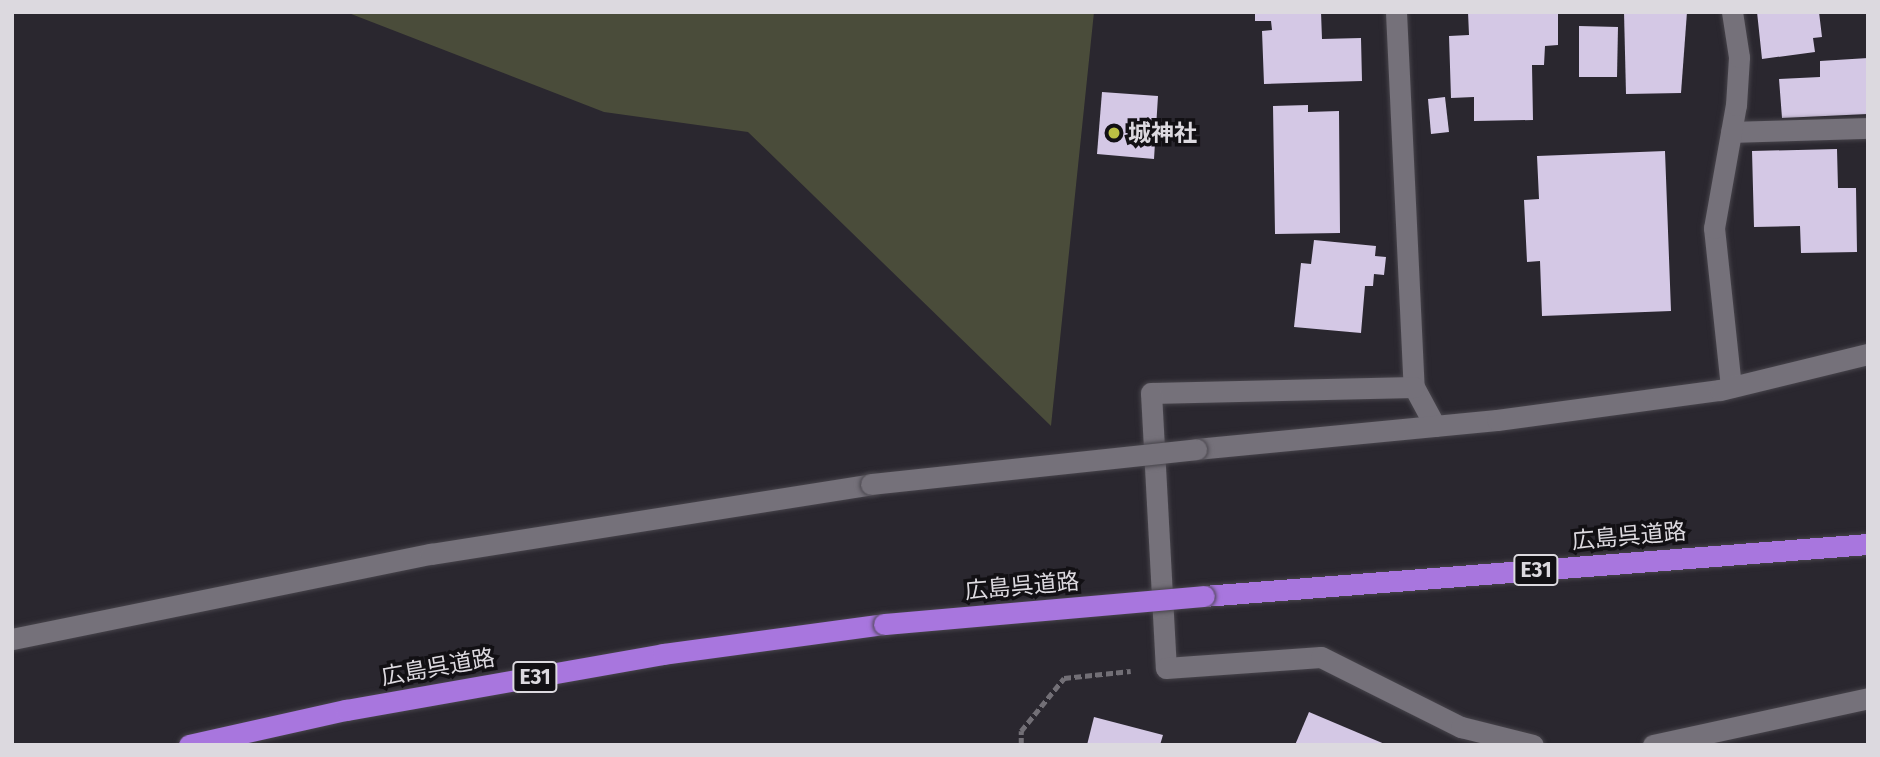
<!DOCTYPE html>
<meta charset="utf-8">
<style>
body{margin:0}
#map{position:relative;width:1880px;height:757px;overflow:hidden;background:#2a272f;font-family:"Fira Sans","Noto Sans JP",sans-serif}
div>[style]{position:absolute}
.green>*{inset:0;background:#4a4c3a}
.building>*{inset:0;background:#d4c8e5}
.path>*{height:4.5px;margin-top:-2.25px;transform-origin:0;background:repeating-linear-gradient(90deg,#726f76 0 7px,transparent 0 10.5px)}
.roads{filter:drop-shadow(0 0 2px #47444b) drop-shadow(0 0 2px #47444b)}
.street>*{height:21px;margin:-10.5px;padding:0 10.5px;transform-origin:10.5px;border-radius:10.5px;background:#75717a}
.highway>*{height:21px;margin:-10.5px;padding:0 10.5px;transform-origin:10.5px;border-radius:10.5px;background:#a876de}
.bridges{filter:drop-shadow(0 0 2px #47444b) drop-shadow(0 0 2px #47444b)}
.street-bridge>*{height:21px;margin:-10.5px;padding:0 10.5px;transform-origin:10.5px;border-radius:10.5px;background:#75717a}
.highway-bridge>*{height:21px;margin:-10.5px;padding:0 10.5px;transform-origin:10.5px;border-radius:10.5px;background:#a876de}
.dots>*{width:19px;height:19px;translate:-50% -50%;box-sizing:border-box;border:4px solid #121014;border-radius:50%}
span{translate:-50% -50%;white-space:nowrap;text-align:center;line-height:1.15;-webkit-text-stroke:7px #121014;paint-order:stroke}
.shield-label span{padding:2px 5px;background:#121014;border:2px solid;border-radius:5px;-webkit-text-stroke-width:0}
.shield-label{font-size:21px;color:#dcd9df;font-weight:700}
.poi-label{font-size:23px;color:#dcd9df;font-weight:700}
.left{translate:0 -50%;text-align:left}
.street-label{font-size:23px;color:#dcd9df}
.frame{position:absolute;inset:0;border:14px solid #dcd9df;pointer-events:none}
</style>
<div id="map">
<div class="green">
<div style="clip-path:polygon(346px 12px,1094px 12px,1051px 426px,748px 132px,604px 112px)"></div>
</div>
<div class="building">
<div style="clip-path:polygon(1255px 12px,1321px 12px,1322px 39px,1361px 38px,1362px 81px,1264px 84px,1262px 31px,1272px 30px,1271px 21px,1255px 21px)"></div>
<div style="clip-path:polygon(1468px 12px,1558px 12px,1558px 45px,1545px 46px,1544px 65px,1532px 65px,1533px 120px,1474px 121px,1474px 97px,1451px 98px,1449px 36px,1469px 35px)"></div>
<div style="clip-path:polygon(1624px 12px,1687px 12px,1681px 93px,1626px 94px)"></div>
<div style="clip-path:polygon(1757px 12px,1819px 12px,1822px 37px,1813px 38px,1815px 52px,1762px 59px)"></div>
<div style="clip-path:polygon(1579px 26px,1618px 27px,1617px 77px,1579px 77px)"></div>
<div style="clip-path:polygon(1868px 58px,1868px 114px,1782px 118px,1779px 79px,1820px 77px,1820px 61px)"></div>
<div style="clip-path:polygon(1102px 92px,1158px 96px,1154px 159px,1097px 154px)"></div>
<div style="clip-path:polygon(1445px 97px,1449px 132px,1431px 134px,1428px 99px)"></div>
<div style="clip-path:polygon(1308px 105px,1308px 112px,1339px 111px,1340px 233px,1275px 234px,1273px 106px)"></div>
<div style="clip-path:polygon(1837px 149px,1838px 188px,1856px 188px,1857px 252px,1801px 253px,1800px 226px,1754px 227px,1752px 151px)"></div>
<div style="clip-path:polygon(1665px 151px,1671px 311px,1542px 316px,1540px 261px,1527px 262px,1524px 200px,1539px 199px,1537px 156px)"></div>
<div style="clip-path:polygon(1314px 240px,1376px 246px,1375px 256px,1386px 257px,1384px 275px,1374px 274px,1373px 286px,1365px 286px,1361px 333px,1294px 327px,1301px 263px,1311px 264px)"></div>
<div style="clip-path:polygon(1309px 712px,1387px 745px,1295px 745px)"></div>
<div style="clip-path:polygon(1094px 717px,1163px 735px,1160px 745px,1087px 745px)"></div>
</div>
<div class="path">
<div style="left:1021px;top:745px;width:14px;rotate:-90deg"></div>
<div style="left:1021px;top:731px;width:68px;rotate:-50.9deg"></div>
<div style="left:1064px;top:678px;width:67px;rotate:-6deg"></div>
</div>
<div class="roads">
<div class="street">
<div style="left:1396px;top:12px;width:375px;rotate:87.3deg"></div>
<div style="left:1731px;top:132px;width:137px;rotate:-1.7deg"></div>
<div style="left:1731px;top:387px;width:160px;rotate:-96.1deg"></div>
<div style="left:1714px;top:228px;width:125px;rotate:-79.9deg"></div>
<div style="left:1736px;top:105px;width:48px;rotate:-86.4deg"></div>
<div style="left:1739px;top:57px;width:46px;rotate:-98.8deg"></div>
<div style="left:1435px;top:426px;width:44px;rotate:-118.3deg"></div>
<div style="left:1414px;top:387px;width:263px;rotate:178.7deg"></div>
<div style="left:1151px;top:393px;width:275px;rotate:86.9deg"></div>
<div style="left:1166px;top:668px;width:155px;rotate:-4.1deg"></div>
<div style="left:1321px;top:657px;width:157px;rotate:26.6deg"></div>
<div style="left:1461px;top:727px;width:74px;rotate:14deg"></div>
<div style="left:1196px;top:449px;width:302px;rotate:-5.5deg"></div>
<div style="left:1497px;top:420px;width:225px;rotate:-7.7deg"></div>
<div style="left:1720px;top:390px;width:152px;rotate:-13.7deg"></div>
<div style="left:12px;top:639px;width:428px;rotate:-11.5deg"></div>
<div style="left:431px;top:554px;width:446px;rotate:-9deg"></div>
<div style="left:1653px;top:745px;width:220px;rotate:-12.3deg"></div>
</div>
<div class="highway">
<div style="left:1204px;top:596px;width:666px;rotate:-4.48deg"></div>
<div style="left:189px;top:745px;width:161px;rotate:-12.6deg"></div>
<div style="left:346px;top:710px;width:322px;rotate:-10deg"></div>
<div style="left:663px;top:654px;width:223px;rotate:-7.7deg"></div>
</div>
</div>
<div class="bridges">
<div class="street-bridge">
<div style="left:871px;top:484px;width:327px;rotate:-6.1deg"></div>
</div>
<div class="highway-bridge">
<div style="left:884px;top:624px;width:321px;rotate:-5deg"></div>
</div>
</div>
<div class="dots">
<div style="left:1114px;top:133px;background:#bbc044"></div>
</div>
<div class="shield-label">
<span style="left:1536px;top:570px">E31</span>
<span style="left:535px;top:677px">E31</span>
</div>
<div class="poi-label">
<span class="left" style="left:1128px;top:133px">城神社</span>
</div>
<div class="street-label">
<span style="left:1629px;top:536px;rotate:-5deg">広島呉道路</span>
<span style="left:1022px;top:586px;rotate:-5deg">広島呉道路</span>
<span style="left:438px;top:667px;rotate:-10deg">広島呉道路</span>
</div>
<div class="frame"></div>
</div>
